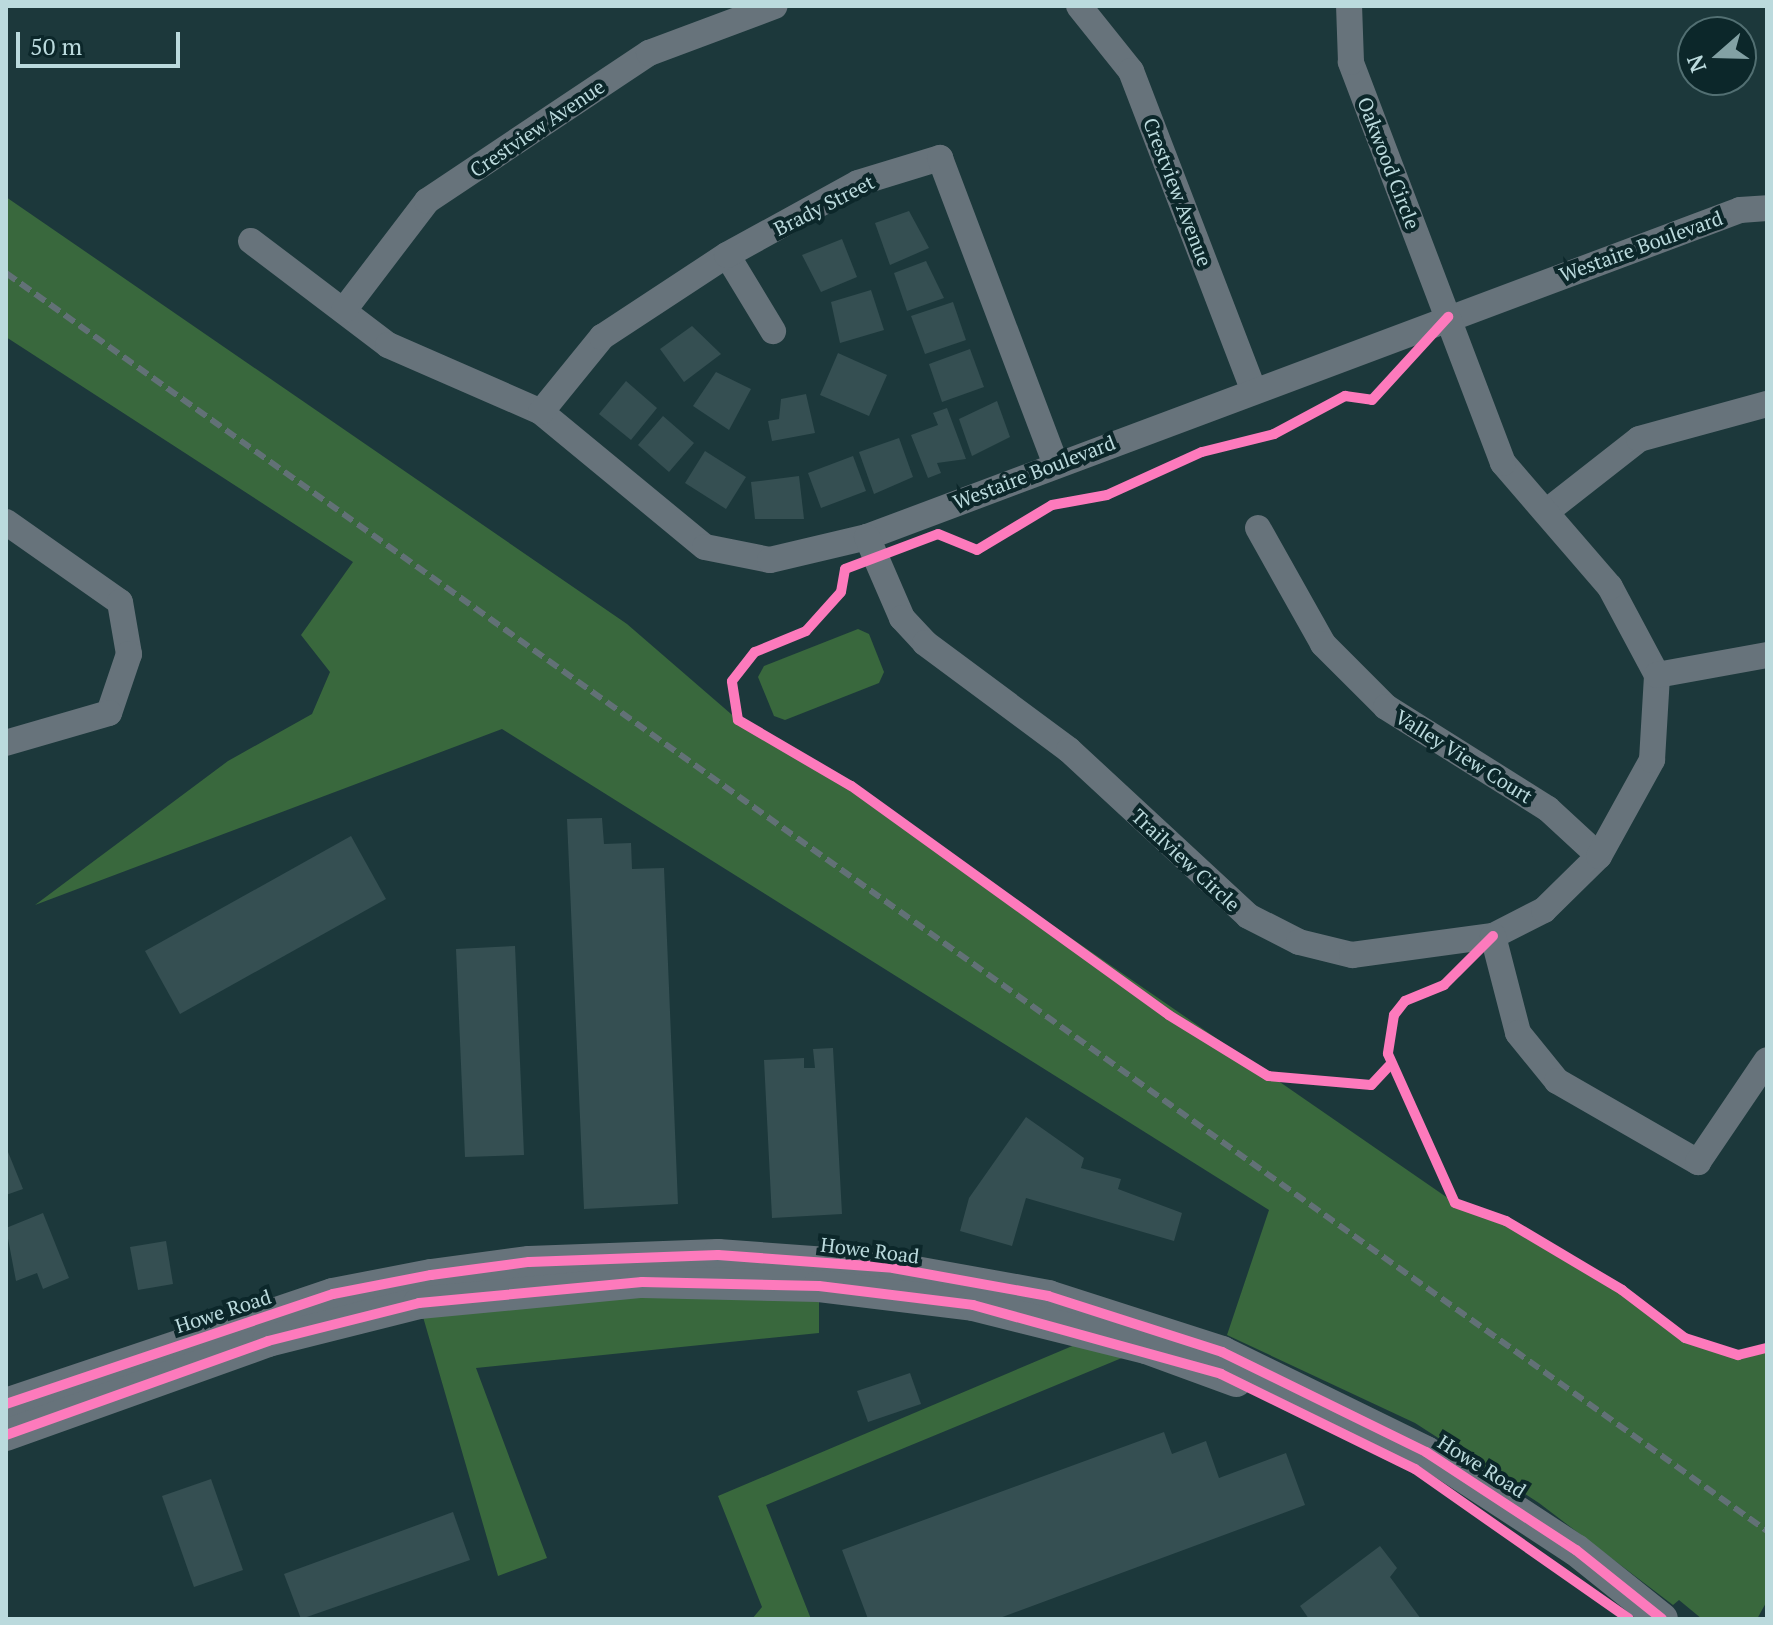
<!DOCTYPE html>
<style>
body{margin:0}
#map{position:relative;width:1773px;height:1625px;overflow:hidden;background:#1c383b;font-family:"PT Serif",serif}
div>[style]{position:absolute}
.green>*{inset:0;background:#39683d}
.building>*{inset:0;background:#354f52}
.minor>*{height:26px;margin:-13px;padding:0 13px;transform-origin:13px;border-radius:13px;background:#67737b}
.tertiary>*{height:32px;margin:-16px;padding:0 16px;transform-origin:16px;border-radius:16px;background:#67737b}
.rail>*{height:6px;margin-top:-3px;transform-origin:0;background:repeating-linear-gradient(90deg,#627176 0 12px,transparent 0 18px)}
.cycleway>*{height:10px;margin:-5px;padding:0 5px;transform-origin:5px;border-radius:5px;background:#fd7abc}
span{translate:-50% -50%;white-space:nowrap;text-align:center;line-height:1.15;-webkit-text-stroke:8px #0c272a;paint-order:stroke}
.street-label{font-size:20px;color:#bbdadd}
.frame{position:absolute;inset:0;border:8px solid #bbdadd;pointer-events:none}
.north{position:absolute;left:1677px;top:16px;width:80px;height:80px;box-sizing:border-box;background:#0c272a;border:2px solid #526f72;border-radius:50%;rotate:250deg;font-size:22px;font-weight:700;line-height:32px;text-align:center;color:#bbdadd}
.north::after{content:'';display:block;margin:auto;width:28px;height:36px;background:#83a1a4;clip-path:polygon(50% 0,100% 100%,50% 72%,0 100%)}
.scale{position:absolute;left:16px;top:32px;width:164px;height:36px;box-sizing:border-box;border:4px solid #bbdadd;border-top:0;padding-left:10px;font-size:24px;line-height:28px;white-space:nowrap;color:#bbdadd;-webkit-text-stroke:6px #0c272a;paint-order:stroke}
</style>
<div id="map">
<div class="green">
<div style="clip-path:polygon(6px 197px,627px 624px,738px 720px,851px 786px,1455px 1203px,1506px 1221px,1622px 1290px,1685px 1338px,1738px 1355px,1767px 1348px,1767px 1601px,1757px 1619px,1702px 1619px,1679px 1600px,1673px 1605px,1539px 1503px,1415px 1423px,1227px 1335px,1269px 1210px,502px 729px,35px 905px,228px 761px,312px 714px,330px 672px,301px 635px,353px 562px,6px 337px)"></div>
<div style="clip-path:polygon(858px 629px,869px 634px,884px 672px,879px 683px,785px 720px,774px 716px,758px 677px,764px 666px)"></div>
<div style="clip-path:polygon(819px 1286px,819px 1333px,476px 1368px,547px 1558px,498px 1576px,419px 1303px)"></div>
<div style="clip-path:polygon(1096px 1336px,1146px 1348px,766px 1505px,811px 1619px,752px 1619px,762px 1607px,718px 1496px)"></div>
</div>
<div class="building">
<div style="clip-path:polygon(909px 211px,929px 248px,890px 265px,875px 223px)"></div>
<div style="clip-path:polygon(842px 239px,857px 277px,821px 292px,802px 255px)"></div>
<div style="clip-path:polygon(926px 261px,944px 298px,907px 311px,894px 273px)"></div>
<div style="clip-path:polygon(871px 290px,884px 330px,840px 343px,831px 302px)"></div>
<div style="clip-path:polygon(953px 302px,966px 340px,925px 354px,911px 316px)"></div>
<div style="clip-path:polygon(692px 326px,721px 354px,684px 382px,660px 349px)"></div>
<div style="clip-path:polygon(970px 349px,984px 387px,942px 402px,929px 364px)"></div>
<div style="clip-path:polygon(838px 353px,887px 375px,869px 416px,820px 395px)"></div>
<div style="clip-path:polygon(716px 372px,751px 389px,729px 430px,693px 406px)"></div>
<div style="clip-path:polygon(626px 381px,657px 408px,631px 440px,599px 414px)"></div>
<div style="clip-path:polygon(806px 394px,815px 433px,772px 441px,768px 421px,779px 419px,781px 399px)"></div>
<div style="clip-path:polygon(997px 401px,1010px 437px,972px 456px,959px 419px)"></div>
<div style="clip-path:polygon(947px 408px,966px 459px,937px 463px,941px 473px,928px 478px,911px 435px,938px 425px,933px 413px)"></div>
<div style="clip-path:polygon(663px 416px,694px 443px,669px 472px,638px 445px)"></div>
<div style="clip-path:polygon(899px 438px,913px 477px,874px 494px,859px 452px)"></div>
<div style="clip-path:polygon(705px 451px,746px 477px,726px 509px,685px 483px)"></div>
<div style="clip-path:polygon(853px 456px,866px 491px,821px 508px,808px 473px)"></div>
<div style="clip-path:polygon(799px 476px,804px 519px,755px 519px,751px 482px)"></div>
<div style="clip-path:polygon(602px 818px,604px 844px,631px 843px,632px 869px,664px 868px,678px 1204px,584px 1209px,567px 819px)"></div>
<div style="clip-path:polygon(351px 836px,386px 899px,180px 1014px,145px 951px)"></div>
<div style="clip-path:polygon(515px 946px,524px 1155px,465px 1157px,456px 949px)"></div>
<div style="clip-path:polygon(833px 1048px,842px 1214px,772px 1218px,764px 1060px,804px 1058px,804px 1068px,815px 1068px,813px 1049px)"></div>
<div style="clip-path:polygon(1026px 1117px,1084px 1158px,1081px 1168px,1121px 1179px,1118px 1189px,1182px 1213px,1174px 1241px,1026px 1198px,1012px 1246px,960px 1231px,969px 1198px)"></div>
<div style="clip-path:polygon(6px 1147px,23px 1189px,6px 1195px)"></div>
<div style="clip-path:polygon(43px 1213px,69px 1278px,43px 1289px,37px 1273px,16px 1281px,6px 1228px)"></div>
<div style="clip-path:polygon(166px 1241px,173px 1284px,138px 1290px,130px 1247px)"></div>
<div style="clip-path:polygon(910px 1373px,921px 1404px,868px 1422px,857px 1391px)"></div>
<div style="clip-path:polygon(1164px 1432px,1172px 1454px,1206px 1441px,1219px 1478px,1286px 1453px,1305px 1505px,997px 1619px,868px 1619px,842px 1550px)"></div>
<div style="clip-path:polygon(211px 1479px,243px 1570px,194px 1587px,162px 1496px)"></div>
<div style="clip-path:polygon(453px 1512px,470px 1560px,301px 1619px,284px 1574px)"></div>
<div style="clip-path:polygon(1380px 1546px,1397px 1568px,1390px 1577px,1421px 1619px,1309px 1619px,1300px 1606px)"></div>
</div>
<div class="minor">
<div style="left:1079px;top:6px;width:83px;rotate:51.3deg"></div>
<div style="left:1131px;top:71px;width:343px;rotate:69deg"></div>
<div style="left:251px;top:241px;width:172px;rotate:37.2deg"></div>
<div style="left:388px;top:345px;width:167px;rotate:23.6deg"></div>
<div style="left:541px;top:412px;width:212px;rotate:39.5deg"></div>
<div style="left:705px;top:547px;width:66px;rotate:11.3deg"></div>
<div style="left:770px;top:560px;width:100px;rotate:-13.3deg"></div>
<div style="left:867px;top:537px;width:932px;rotate:-20.53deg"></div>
<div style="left:1740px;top:210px;width:27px;rotate:-4deg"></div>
<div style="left:727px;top:255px;width:89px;rotate:58.8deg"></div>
<div style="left:344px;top:310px;width:137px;rotate:-52.7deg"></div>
<div style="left:427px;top:201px;width:267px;rotate:-33.7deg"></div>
<div style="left:649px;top:53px;width:134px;rotate:-20.5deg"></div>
<div style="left:541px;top:412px;width:97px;rotate:-50.9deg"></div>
<div style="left:602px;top:337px;width:149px;rotate:-33.3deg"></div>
<div style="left:727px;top:255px;width:149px;rotate:-28.8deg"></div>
<div style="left:858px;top:183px;width:86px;rotate:-17deg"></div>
<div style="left:940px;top:158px;width:325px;rotate:69.3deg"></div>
<div style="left:1546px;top:512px;width:118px;rotate:-38.1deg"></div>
<div style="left:1639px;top:439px;width:133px;rotate:-15.3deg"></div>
<div style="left:6px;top:522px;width:139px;rotate:35.1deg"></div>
<div style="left:120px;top:602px;width:53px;rotate:80.2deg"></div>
<div style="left:129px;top:654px;width:62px;rotate:108.7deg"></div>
<div style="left:109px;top:713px;width:107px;rotate:163.8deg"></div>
<div style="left:1258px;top:528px;width:133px;rotate:60.7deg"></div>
<div style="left:1323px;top:644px;width:89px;rotate:45deg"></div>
<div style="left:1386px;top:707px;width:191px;rotate:32.2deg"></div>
<div style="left:1548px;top:809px;width:69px;rotate:42.7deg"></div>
<div style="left:867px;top:537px;width:88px;rotate:66.6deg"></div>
<div style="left:902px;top:618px;width:34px;rotate:47deg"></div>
<div style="left:925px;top:643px;width:179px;rotate:36.6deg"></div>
<div style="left:1069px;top:750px;width:244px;rotate:42.8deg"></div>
<div style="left:1248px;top:916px;width:57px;rotate:27deg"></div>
<div style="left:1299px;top:942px;width:55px;rotate:13.8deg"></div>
<div style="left:1352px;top:955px;width:142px;rotate:-7.7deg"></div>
<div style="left:1493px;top:936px;width:57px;rotate:-27deg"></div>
<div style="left:1544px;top:910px;width:77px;rotate:-44.5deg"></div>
<div style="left:1599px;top:856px;width:110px;rotate:-61.1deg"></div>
<div style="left:1652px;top:760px;width:85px;rotate:-86.6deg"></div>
<div style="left:1657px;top:675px;width:100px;rotate:-118.1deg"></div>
<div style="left:1610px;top:587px;width:164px;rotate:-130.8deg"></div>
<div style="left:1503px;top:463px;width:429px;rotate:-110.8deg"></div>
<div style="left:1351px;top:62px;width:56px;rotate:-92deg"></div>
<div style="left:1657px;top:675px;width:112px;rotate:-10.3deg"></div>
<div style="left:1493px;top:936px;width:100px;rotate:75.5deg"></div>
<div style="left:1518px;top:1033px;width:62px;rotate:50.9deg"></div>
<div style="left:1557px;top:1081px;width:163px;rotate:29.9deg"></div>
<div style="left:1698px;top:1162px;width:123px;rotate:-55.9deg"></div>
</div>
<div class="tertiary">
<div style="left:6px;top:1404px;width:345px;rotate:-18.6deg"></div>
<div style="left:333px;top:1294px;width:100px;rotate:-11deg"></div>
<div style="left:431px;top:1275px;width:99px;rotate:-7.6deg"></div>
<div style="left:529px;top:1262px;width:189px;rotate:-2.1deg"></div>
<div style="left:718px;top:1255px;width:175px;rotate:4.2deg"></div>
<div style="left:893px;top:1268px;width:158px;rotate:10.2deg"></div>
<div style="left:1048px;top:1296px;width:183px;rotate:17.8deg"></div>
<div style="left:1222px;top:1352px;width:227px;rotate:26.1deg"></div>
<div style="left:1426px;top:1452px;width:179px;rotate:33.2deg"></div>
<div style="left:1576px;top:1550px;width:110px;rotate:38.7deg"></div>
<div style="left:6px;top:1435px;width:278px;rotate:-19.7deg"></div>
<div style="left:268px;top:1341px;width:156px;rotate:-14.1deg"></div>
<div style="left:419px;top:1303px;width:224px;rotate:-5.4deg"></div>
<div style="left:642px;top:1282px;width:177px;rotate:1.3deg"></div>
<div style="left:819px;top:1286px;width:155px;rotate:7deg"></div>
<div style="left:973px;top:1305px;width:178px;rotate:14deg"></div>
<div style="left:1146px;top:1348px;width:96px;rotate:20.1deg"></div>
</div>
<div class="rail">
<div style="left:6px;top:273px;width:2164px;rotate:35.54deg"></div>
</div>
<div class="cycleway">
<div style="left:1493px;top:936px;width:69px;rotate:135deg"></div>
<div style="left:1444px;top:985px;width:42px;rotate:157.7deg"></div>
<div style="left:1405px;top:1001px;width:18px;rotate:128deg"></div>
<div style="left:1394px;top:1015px;width:39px;rotate:99deg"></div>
<div style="left:1388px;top:1054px;width:163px;rotate:65.8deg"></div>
<div style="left:1455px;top:1203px;width:54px;rotate:19.4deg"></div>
<div style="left:1506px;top:1221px;width:135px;rotate:30.7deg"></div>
<div style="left:1622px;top:1290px;width:79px;rotate:37.3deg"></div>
<div style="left:1685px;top:1338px;width:56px;rotate:17.8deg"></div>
<div style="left:1738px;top:1355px;width:30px;rotate:-14deg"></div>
<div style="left:1389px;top:1066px;width:26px;rotate:133deg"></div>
<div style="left:1371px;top:1085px;width:103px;rotate:-175deg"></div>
<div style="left:1268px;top:1076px;width:116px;rotate:-148.4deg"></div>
<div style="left:1169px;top:1015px;width:392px;rotate:-144.2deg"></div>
<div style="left:851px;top:786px;width:131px;rotate:-149.7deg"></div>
<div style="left:738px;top:720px;width:39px;rotate:-99deg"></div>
<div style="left:732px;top:681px;width:37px;rotate:-52deg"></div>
<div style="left:755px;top:652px;width:55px;rotate:-22.4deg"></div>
<div style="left:806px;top:631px;width:52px;rotate:-48.1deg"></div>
<div style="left:841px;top:592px;width:23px;rotate:-80deg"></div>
<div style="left:845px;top:569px;width:99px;rotate:-20.6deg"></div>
<div style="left:938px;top:534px;width:42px;rotate:22.3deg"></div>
<div style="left:977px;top:550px;width:87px;rotate:-31deg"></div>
<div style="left:1052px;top:505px;width:56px;rotate:-10.3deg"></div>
<div style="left:1107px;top:495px;width:104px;rotate:-24.4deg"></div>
<div style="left:1202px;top:452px;width:74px;rotate:-14deg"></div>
<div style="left:1274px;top:434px;width:81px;rotate:-28.2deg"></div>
<div style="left:1345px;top:396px;width:27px;rotate:8deg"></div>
<div style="left:1372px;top:400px;width:113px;rotate:-47.5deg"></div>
<div style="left:6px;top:1404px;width:345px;rotate:-18.6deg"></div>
<div style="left:333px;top:1294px;width:100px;rotate:-11deg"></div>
<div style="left:431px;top:1275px;width:99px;rotate:-7.6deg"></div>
<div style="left:529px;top:1262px;width:189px;rotate:-2.1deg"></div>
<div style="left:718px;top:1255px;width:175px;rotate:4.2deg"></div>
<div style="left:893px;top:1268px;width:158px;rotate:10.2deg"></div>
<div style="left:1048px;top:1296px;width:183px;rotate:17.8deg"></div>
<div style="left:1222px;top:1352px;width:227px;rotate:26.1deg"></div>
<div style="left:1426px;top:1452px;width:179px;rotate:33.2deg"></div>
<div style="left:1576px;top:1550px;width:110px;rotate:38.7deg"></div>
<div style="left:6px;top:1435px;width:278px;rotate:-19.7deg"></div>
<div style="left:268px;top:1341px;width:156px;rotate:-14.1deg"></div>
<div style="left:419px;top:1303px;width:224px;rotate:-5.4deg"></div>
<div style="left:642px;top:1282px;width:177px;rotate:1.3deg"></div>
<div style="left:819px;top:1286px;width:155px;rotate:7deg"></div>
<div style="left:973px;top:1305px;width:257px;rotate:15.5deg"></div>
<div style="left:1221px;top:1374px;width:216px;rotate:26.1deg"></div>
<div style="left:1415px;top:1469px;width:261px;rotate:35deg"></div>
</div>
<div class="street-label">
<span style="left:537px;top:128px;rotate:-34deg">Crestview Avenue</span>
<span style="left:1389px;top:163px;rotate:69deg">Oakwood Circle</span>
<span style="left:1178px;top:192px;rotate:69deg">Crestview Avenue</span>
<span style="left:824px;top:205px;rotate:-27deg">Brady Street</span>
<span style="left:1641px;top:246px;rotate:-20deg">Westaire Boulevard</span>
<span style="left:1034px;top:472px;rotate:-21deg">Westaire Boulevard</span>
<span style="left:1464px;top:756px;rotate:32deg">Valley View Court</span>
<span style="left:1186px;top:860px;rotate:43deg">Trailview Circle</span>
<span style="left:870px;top:1250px;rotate:7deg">Howe Road</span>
<span style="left:223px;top:1311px;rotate:-18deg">Howe Road</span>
<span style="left:1482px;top:1466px;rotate:32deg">Howe Road</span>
</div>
<div class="frame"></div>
<div class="north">N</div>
<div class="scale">50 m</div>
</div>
